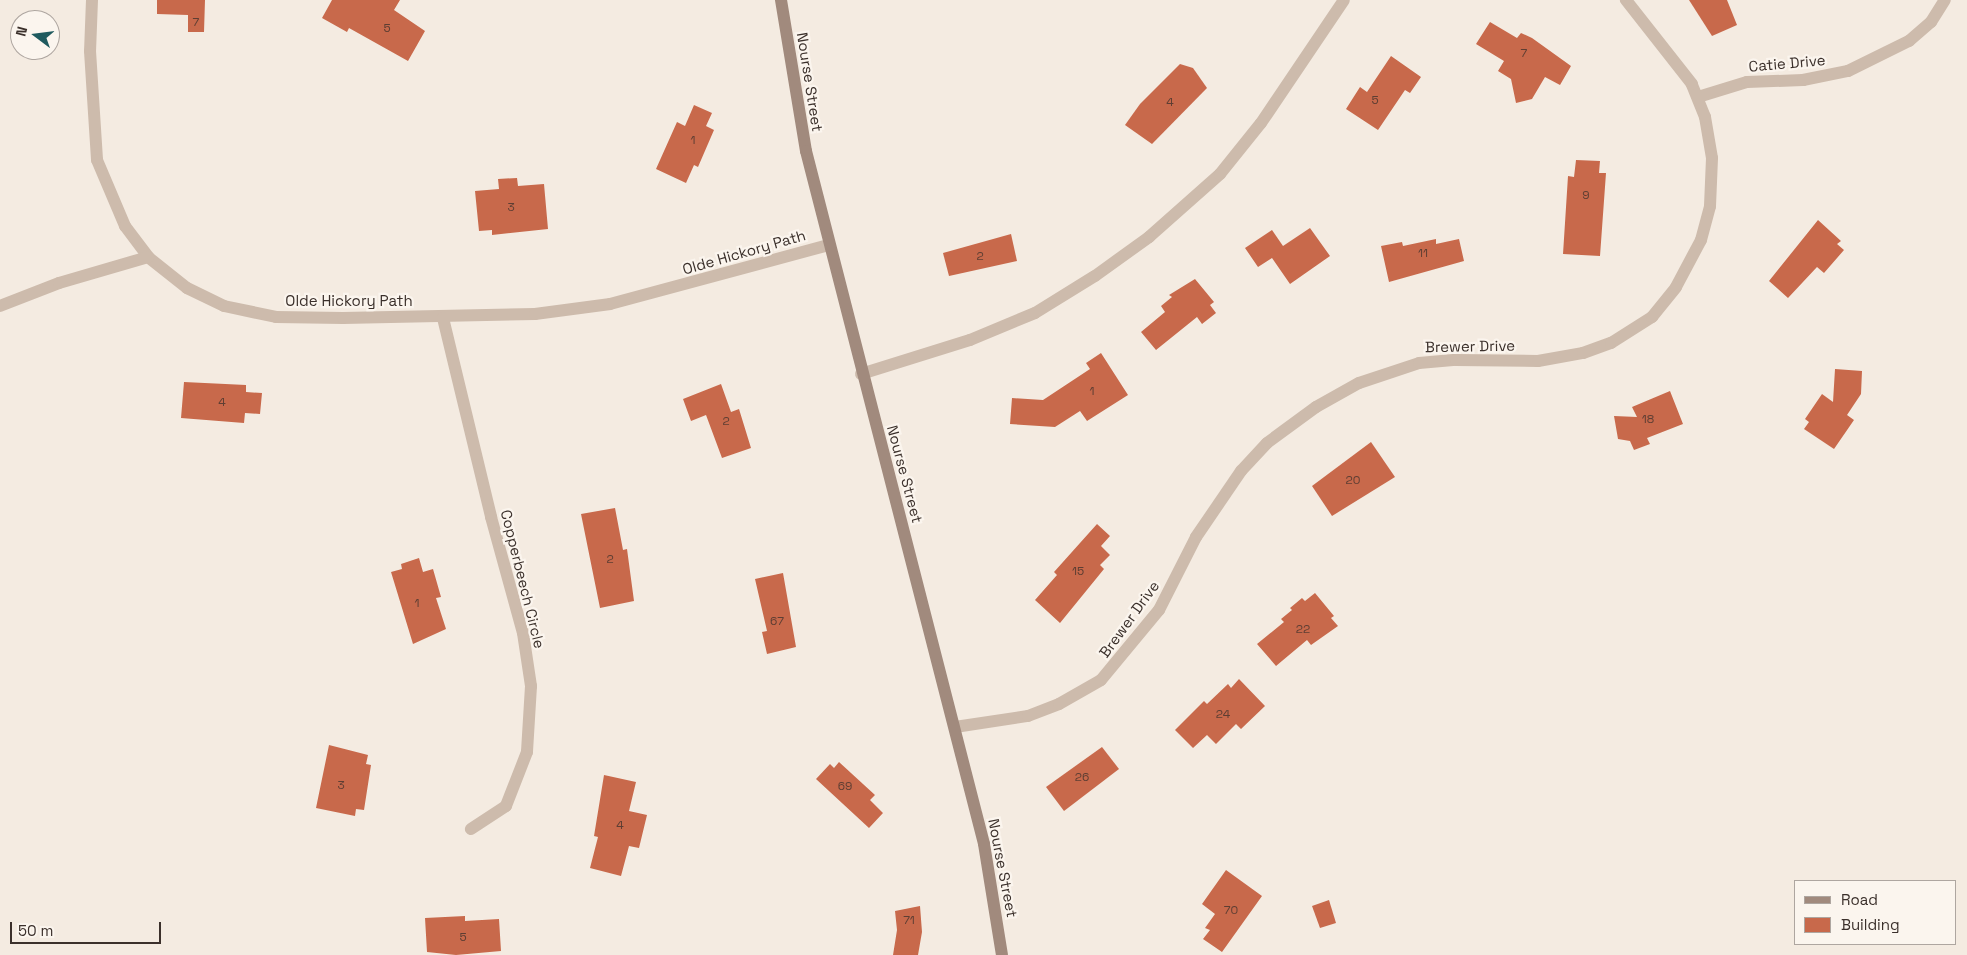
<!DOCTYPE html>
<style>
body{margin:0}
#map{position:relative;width:1967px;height:955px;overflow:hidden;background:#f4ebe1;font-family:"Space Grotesk",sans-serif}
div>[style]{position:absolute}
.building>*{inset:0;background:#c8694b}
.street>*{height:12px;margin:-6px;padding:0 6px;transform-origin:6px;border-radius:6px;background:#cdbbac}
.secondary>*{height:12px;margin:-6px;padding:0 6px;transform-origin:6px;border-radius:6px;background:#a18a7d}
span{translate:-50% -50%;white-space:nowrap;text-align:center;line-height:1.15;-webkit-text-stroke:4.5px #fbf5ee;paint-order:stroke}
.number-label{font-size:12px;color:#5e3e33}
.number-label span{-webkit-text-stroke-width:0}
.street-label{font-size:15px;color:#3b302b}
.legend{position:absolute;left:1794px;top:880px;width:162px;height:65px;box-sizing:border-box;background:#fbf5ee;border:1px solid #aea6a0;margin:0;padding:6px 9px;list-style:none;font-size:15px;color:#3b302b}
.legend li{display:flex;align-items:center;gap:10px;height:25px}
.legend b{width:25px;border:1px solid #aea6a0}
.north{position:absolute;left:10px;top:10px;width:50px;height:50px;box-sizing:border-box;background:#fbf5ee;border:1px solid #aea6a0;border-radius:50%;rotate:285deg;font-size:14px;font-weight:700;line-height:20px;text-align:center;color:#3b302b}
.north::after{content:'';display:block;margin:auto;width:18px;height:22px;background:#1f5a5e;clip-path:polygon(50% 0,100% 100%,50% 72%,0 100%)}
.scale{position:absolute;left:10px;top:922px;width:151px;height:22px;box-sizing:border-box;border:2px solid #3b302b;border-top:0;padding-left:6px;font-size:15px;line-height:18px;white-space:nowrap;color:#3b302b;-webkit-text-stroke:4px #fbf5ee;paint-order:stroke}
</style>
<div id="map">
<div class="building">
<div style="clip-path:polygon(157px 0,205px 0,204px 32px,188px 32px,188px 15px,157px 14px)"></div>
<div style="clip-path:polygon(332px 0,400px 0,394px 10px,425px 31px,408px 61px,349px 28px,347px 32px,322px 18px)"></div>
<div style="clip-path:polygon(1689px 0,1727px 0,1737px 25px,1712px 36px)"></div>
<div style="clip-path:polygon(1490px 22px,1517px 38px,1521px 33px,1532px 38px,1571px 66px,1560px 85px,1545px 77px,1532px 99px,1516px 103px,1511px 79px,1498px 71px,1504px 61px,1476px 44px)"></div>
<div style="clip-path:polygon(1391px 56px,1421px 77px,1410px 93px,1405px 90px,1378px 130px,1346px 109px,1360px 87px,1367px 92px)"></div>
<div style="clip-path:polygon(1180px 64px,1193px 68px,1207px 88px,1152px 144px,1125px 125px,1140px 104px)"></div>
<div style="clip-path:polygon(694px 105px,712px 113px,706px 126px,714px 130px,698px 167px,694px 165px,686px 183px,656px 169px,677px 122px,685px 126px)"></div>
<div style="clip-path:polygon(1576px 160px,1600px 161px,1599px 173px,1606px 173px,1600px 256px,1563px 254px,1568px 176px,1574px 177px)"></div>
<div style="clip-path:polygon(517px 178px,518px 186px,544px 184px,548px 229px,492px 235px,492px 230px,479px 231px,475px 191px,499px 189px,498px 179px)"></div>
<div style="clip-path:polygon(1818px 220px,1841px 241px,1837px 244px,1844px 250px,1824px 273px,1817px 267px,1788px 298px,1769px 281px)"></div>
<div style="clip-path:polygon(1310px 228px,1330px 256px,1290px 284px,1272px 258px,1258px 267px,1245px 248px,1272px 230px,1283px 246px)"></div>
<div style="clip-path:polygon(1011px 234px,1017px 261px,949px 276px,943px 253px)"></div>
<div style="clip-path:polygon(1436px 239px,1436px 244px,1459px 239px,1464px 261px,1389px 282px,1381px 246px,1402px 242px,1403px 246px)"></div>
<div style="clip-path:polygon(1195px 279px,1214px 302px,1210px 305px,1216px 313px,1202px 324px,1197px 317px,1156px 350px,1141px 332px,1165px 312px,1161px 306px,1172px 297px,1169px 295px)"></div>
<div style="clip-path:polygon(1101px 353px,1128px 395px,1087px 421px,1080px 411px,1055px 427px,1010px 424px,1012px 398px,1043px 400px,1090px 369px,1086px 363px)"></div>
<div style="clip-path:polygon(1835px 369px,1862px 371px,1861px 394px,1847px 415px,1854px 420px,1834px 449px,1804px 429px,1809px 422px,1805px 419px,1822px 394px,1833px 402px)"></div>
<div style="clip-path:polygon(184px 382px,246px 385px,246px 392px,262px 393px,260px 414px,245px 413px,244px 423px,181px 418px)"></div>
<div style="clip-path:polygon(721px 384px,731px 412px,739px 409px,751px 448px,722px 458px,706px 415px,691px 421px,683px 399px)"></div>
<div style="clip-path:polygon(1670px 391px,1683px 424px,1647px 438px,1650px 444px,1634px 450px,1630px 441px,1618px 439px,1614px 416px,1637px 417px,1632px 407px)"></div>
<div style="clip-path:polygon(1371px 442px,1395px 477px,1332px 516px,1312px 486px)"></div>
<div style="clip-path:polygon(615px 508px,623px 550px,627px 549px,634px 601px,600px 608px,581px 514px)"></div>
<div style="clip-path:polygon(1097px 524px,1110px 536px,1101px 546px,1110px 555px,1100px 565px,1104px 569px,1060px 623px,1035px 600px,1057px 575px,1054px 572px)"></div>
<div style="clip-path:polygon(419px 558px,423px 572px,433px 569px,441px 597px,436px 598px,446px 629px,413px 644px,391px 572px,402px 569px,401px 564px)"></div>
<div style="clip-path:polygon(783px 573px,796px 647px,767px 654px,762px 632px,767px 631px,755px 579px)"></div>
<div style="clip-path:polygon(1315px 593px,1334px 616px,1331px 618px,1338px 626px,1311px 645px,1307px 640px,1276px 666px,1257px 644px,1284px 622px,1281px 619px,1292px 610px,1290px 608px,1302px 598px,1305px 601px)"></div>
<div style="clip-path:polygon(1239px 679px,1265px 706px,1241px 729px,1236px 724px,1216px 744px,1207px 735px,1193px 748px,1175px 730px,1204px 701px,1207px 704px,1228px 684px,1231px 688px)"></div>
<div style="clip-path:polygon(329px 745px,368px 755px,366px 764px,371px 765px,364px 810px,356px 809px,355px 816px,316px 808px)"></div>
<div style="clip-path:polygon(1102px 747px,1119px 769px,1064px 811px,1046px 787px)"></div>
<div style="clip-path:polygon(839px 762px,875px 795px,870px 800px,883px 813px,869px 828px,816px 779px,830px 764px,834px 768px)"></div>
<div style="clip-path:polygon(604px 775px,636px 782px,629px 811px,647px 815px,639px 848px,629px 846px,621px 876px,590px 868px,598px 837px,594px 836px)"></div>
<div style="clip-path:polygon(1226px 870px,1262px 896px,1222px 952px,1203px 939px,1210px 930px,1205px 928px,1215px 914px,1202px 904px)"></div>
<div style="clip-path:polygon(1329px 900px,1336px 923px,1320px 928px,1312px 906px)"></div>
<div style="clip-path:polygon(920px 906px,922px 932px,918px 955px,893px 955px,897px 930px,895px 911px)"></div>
<div style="clip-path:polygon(465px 916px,465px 921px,499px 919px,501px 951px,456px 955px,427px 952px,425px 918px)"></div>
</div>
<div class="street">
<div style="left:92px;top:0;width:51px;rotate:92.2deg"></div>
<div style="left:90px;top:51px;width:109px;rotate:86.3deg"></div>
<div style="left:97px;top:160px;width:72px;rotate:67deg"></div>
<div style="left:125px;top:226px;width:39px;rotate:53deg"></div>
<div style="left:148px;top:257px;width:50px;rotate:38.5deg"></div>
<div style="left:187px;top:288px;width:41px;rotate:25.9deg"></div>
<div style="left:224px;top:306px;width:53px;rotate:11.9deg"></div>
<div style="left:276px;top:317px;width:67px;rotate:0.9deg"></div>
<div style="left:343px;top:318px;width:192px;rotate:-1.2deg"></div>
<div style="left:535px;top:314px;width:76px;rotate:-7.6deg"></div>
<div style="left:610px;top:304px;width:226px;rotate:-15.1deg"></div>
<div style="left:1698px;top:97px;width:51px;rotate:-17deg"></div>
<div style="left:1747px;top:82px;width:56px;rotate:-2deg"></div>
<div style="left:1803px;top:80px;width:46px;rotate:-11.3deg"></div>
<div style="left:1848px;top:71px;width:68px;rotate:-26.2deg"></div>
<div style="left:1909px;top:41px;width:29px;rotate:-41deg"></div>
<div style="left:1931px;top:22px;width:26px;rotate:-58deg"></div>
<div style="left:0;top:306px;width:63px;rotate:-21.3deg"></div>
<div style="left:59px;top:283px;width:93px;rotate:-16.3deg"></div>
<div style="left:443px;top:318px;width:205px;rotate:76.4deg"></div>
<div style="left:491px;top:517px;width:120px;rotate:74.6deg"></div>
<div style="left:523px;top:633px;width:54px;rotate:81.4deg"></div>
<div style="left:531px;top:686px;width:66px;rotate:93.5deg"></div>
<div style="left:527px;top:752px;width:58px;rotate:111.3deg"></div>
<div style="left:506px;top:806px;width:42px;rotate:146.7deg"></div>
<div style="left:861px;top:374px;width:114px;rotate:-17.3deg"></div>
<div style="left:970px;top:340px;width:70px;rotate:-22.6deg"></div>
<div style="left:1035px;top:313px;width:70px;rotate:-31.7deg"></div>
<div style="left:1095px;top:276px;width:67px;rotate:-35.8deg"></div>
<div style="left:1149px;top:237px;width:95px;rotate:-41.6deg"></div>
<div style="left:1220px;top:174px;width:65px;rotate:-51.2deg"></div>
<div style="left:1261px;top:123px;width:148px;rotate:-56deg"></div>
<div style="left:955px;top:727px;width:74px;rotate:-8.6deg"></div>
<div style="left:1028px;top:716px;width:33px;rotate:-21deg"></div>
<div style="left:1059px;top:704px;width:48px;rotate:-29.7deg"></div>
<div style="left:1101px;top:680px;width:91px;rotate:-50.4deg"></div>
<div style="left:1159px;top:610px;width:82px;rotate:-63.1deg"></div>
<div style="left:1196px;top:537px;width:80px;rotate:-55.7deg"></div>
<div style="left:1241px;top:471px;width:38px;rotate:-47deg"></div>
<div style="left:1267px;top:443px;width:61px;rotate:-36.3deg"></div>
<div style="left:1316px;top:407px;width:49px;rotate:-29.2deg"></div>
<div style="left:1359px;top:383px;width:63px;rotate:-18.4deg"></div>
<div style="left:1419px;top:363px;width:37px;rotate:-5deg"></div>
<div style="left:1456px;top:360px;width:82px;rotate:0.7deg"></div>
<div style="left:1538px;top:361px;width:46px;rotate:-10.1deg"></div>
<div style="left:1583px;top:353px;width:30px;rotate:-20deg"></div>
<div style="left:1611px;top:343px;width:49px;rotate:-32.4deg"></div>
<div style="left:1652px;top:317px;width:38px;rotate:-51deg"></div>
<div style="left:1676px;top:287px;width:53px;rotate:-62deg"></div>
<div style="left:1701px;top:240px;width:35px;rotate:-75deg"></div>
<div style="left:1710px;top:206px;width:48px;rotate:-87.6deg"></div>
<div style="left:1712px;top:158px;width:42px;rotate:-99.7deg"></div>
<div style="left:1705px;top:117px;width:35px;rotate:-112deg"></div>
<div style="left:1692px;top:84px;width:107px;rotate:-128.2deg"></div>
</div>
<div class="secondary">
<div style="left:781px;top:0;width:153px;rotate:80.6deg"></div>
<div style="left:806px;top:151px;width:715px;rotate:75.59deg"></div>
<div style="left:984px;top:844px;width:112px;rotate:80.8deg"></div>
</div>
<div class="number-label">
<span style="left:196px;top:23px">7</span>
<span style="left:387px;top:29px">5</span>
<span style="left:1524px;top:54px">7</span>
<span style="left:1375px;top:101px">5</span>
<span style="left:1170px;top:103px">4</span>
<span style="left:693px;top:141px">1</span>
<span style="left:1586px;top:196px">9</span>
<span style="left:511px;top:208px">3</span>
<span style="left:1423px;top:254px">11</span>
<span style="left:980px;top:257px">2</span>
<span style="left:1092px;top:392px">1</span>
<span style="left:222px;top:403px">4</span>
<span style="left:1648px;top:420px">18</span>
<span style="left:726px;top:422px">2</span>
<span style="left:1353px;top:481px">20</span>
<span style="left:610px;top:560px">2</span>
<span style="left:1078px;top:572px">15</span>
<span style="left:417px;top:604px">1</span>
<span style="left:777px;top:622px">67</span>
<span style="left:1303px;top:630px">22</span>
<span style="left:1223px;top:715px">24</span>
<span style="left:1082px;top:778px">26</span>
<span style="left:341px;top:786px">3</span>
<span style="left:845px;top:787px">69</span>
<span style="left:620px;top:826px">4</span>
<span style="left:1231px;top:911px">70</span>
<span style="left:909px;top:921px">71</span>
<span style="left:463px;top:938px">5</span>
</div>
<div class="street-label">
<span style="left:1787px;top:63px;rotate:-5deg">Catie Drive</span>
<span style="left:810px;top:82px;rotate:81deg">Nourse Street</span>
<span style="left:744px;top:252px;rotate:-16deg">Olde Hickory Path</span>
<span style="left:349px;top:301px">Olde Hickory Path</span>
<span style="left:1470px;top:346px;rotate:-1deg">Brewer Drive</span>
<span style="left:905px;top:474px;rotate:75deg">Nourse Street</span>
<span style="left:523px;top:579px;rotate:76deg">Copperbeech Circle</span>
<span style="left:1129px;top:619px;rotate:-54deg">Brewer Drive</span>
<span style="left:1003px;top:868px;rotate:79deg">Nourse Street</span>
</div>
<ul class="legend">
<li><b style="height:6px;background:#a18a7d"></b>Road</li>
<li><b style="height:14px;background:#c8694b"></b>Building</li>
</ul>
<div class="north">N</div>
<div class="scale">50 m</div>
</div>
